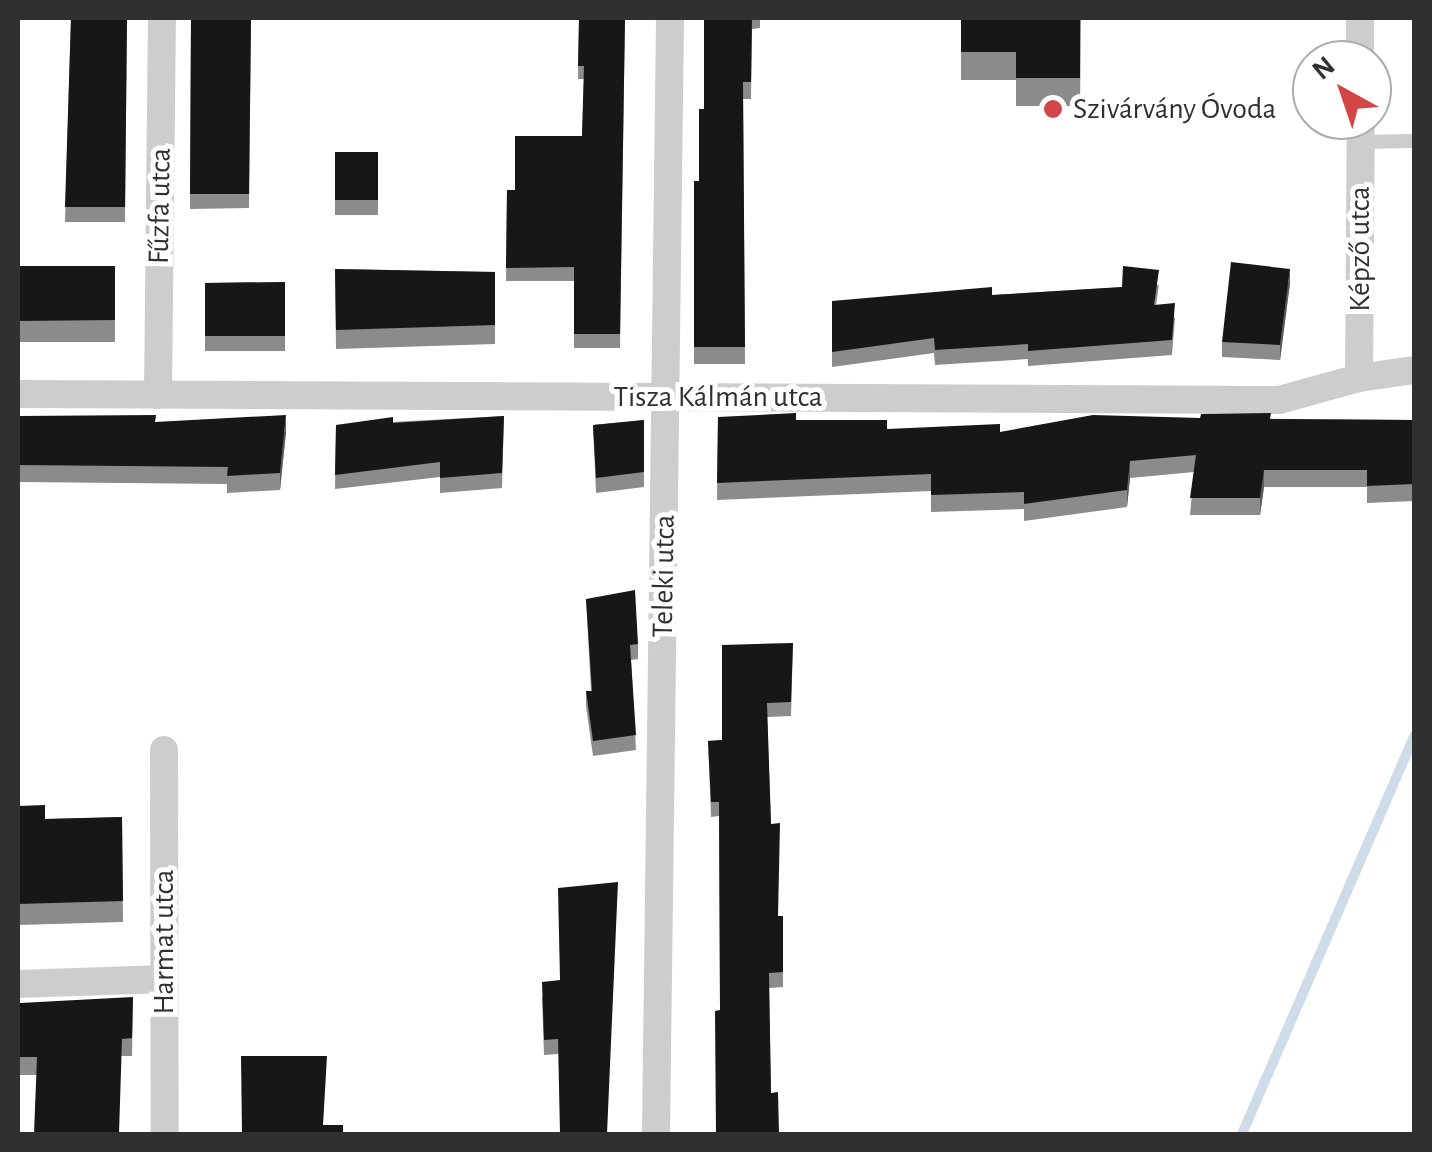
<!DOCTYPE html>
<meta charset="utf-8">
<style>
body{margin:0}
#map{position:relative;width:1432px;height:1152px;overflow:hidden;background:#fff;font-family:"Alegreya Sans",sans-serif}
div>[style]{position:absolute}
.stream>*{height:10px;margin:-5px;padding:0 5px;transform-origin:5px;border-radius:5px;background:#cedce9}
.lane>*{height:14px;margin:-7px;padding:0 7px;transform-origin:7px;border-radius:7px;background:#cdcdcd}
.street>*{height:28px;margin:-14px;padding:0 14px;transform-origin:14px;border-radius:14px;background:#cdcdcd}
.wall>*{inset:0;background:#8b8b8b}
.shaded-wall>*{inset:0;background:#5d5d5d}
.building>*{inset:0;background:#171717}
.dots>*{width:28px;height:28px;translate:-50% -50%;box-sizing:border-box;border:5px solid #fff;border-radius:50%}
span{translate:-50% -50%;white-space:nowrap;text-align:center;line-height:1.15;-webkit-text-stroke:10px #fff;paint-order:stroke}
.poi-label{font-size:30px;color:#303030}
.left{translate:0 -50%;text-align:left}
.street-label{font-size:30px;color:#303030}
.frame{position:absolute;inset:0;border:20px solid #303030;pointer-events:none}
.north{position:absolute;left:1292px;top:40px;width:100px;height:100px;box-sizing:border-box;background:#fff;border:2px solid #acacac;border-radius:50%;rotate:320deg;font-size:28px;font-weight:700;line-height:40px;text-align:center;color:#303030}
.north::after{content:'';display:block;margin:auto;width:35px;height:45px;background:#d24648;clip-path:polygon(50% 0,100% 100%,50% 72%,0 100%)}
</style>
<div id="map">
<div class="stream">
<div style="left:1242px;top:1134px;width:434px;rotate:-66.6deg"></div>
</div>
<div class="lane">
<div style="left:1361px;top:142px;width:53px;rotate:-1.1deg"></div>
</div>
<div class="street">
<div style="left:1360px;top:18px;width:42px;rotate:90deg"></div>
<div style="left:1359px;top:378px;width:258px;rotate:-89.6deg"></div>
<div style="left:18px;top:394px;width:1261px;rotate:0.27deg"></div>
<div style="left:1279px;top:400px;width:83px;rotate:-15.4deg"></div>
<div style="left:1359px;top:378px;width:56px;rotate:-8.3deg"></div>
<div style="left:158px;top:395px;width:377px;rotate:-89.4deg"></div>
<div style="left:164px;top:750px;width:384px;rotate:89.9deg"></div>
<div style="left:18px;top:984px;width:146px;rotate:-2deg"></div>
<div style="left:656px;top:1134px;width:1116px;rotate:-89.28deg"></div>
</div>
<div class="wall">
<div style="clip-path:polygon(71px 18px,127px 18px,125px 222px,65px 222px)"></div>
<div style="clip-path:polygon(191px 18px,251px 18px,249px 208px,190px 209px)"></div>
<div style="clip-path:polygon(579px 18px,625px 18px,620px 348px,574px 348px,574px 281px,506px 281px,507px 190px,515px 190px,582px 136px,584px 79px,578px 79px)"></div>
<div style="clip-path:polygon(704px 18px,760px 18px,760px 28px,752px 29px,751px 99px,743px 99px,745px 364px,694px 364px,694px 181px,699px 181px,704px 109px)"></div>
<div style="clip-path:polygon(961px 18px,1081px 18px,1080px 106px,1016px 106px,1016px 80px,961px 80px)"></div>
<div style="clip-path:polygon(335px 152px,378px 152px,378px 215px,335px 215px)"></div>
<div style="clip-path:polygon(18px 266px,115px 266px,115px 342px,18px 342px)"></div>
<div style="clip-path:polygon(335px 269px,495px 272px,495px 344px,336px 349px)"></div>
<div style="clip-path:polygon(285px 282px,285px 351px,205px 351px,205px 283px)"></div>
<div style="clip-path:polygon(1290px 283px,1280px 360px,1222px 357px,1222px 342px)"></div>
<div style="clip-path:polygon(1159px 285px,1156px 305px,1175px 318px,1172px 355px,1028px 366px,1028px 359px,935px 365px,934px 353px,832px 367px,832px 301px,992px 295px)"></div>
<div style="clip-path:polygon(18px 416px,156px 422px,286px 432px,280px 490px,227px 493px,227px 484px,18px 482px)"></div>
<div style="clip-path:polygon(504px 416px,502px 488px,440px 493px,440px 477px,335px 489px,336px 425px)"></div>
<div style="clip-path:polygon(718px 417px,796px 420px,887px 429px,1000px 432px,1200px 418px,1414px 420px,1414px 501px,1367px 503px,1367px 487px,1264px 487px,1260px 515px,1190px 515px,1194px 472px,1130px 478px,1127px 507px,1024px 521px,1024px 509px,931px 512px,931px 491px,717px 500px)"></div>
<div style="clip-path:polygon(644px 420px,644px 487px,596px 493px,593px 425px)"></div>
<div style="clip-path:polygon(586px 599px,638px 644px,638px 659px,631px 660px,636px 750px,593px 756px,586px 706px,586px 691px,591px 691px)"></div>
<div style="clip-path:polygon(793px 643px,791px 716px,767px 717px,771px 824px,778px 916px,783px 916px,783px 987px,769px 988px,771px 1093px,779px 1134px,720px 1010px,719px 816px,711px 817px,708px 741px,722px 740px)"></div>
<div style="clip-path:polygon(18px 806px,45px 819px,122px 817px,123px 922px,18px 925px)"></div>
<div style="clip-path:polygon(618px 882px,558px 1054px,544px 1055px,542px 997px,560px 980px)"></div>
<div style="clip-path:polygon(133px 997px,132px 1056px,122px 1056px,36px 1075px,18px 1075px,18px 1057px)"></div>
</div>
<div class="shaded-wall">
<div style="clip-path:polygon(1290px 269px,1290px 283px,1280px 360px,1280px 345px)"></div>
<div style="clip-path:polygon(286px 415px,286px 432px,280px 490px,280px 473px)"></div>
<div style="clip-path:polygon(1130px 461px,1130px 478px,1127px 507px,1127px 490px)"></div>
<div style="clip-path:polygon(1264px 470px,1264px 487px,1260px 515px,1260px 498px)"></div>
</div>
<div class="building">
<div style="clip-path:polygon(71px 18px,127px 18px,125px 207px,65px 207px)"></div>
<div style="clip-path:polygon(191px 18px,251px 18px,249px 194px,190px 194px)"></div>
<div style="clip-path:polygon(579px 18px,625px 18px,620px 334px,574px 334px,574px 267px,506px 268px,507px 190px,515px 190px,515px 136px,582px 136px,584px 66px,578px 66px)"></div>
<div style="clip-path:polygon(704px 18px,752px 18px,751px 82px,743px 82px,745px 347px,694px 347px,694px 181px,699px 181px,699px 109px,704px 109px)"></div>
<div style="clip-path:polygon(961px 18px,1080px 18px,1080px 78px,1016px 78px,1016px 52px,961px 52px)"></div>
<div style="clip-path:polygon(335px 152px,378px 152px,378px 200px,335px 200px)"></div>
<div style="clip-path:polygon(1231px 262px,1290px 269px,1280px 345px,1222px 342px)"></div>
<div style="clip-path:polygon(18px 266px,115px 266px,115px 320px,18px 321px)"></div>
<div style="clip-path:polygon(1123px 266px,1159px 270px,1154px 305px,1175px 303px,1172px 340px,1028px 351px,1028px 344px,935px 350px,934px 338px,832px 352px,832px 301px,992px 287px,992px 295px,1122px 287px)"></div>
<div style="clip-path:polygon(335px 269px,495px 272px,495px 325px,336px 330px)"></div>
<div style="clip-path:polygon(285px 282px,285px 336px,205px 336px,205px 283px)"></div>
<div style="clip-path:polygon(796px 413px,796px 420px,887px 420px,887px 429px,1000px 424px,1000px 432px,1093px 415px,1200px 418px,1201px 414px,1271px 413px,1270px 419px,1414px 420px,1414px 484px,1367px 486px,1367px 470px,1264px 470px,1260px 498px,1190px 498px,1196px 455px,1130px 461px,1127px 490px,1024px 504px,1024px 492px,931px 495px,931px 474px,717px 483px,718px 417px)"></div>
<div style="clip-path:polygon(156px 415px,155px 422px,286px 415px,280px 473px,227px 476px,228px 467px,18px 465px,18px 416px)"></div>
<div style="clip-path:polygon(504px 416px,502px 473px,440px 478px,440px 462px,335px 475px,336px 425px,393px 417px,393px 423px)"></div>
<div style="clip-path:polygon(644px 420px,644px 472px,596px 478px,593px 425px)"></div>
<div style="clip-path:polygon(635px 590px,638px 644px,630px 645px,636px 735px,593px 741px,586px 691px,592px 691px,586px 599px)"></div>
<div style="clip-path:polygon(793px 643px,791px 702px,767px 703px,771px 824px,780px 823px,778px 916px,783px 916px,783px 972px,769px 973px,771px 1093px,778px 1092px,779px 1134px,716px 1134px,715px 1011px,720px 1010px,719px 802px,711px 802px,708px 741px,722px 740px,722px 645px)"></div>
<div style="clip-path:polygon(45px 805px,45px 819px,122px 817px,123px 901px,18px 904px,18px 806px)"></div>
<div style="clip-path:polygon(618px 882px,607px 1134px,560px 1134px,558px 1039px,544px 1040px,542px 982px,560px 980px,558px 888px)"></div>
<div style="clip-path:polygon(133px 997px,132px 1038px,122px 1039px,119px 1134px,34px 1134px,37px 1057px,18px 1057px,20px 1003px)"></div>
<div style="clip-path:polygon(241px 1056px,327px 1056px,323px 1125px,343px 1125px,343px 1134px,242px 1134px)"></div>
</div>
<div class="dots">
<div style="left:1053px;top:109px;background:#d24648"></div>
</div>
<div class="poi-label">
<span class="left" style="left:1073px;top:109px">Szivárvány Óvoda</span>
</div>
<div class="street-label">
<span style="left:160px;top:206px;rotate:-89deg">Fűzfa utca</span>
<span style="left:1360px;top:249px;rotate:-90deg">Képző utca</span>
<span style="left:718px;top:397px">Tisza Kálmán utca</span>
<span style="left:664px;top:576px;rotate:-89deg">Teleki utca</span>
<span style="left:164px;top:942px;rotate:-90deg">Harmat utca</span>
</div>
<div class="frame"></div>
<div class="north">N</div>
</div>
